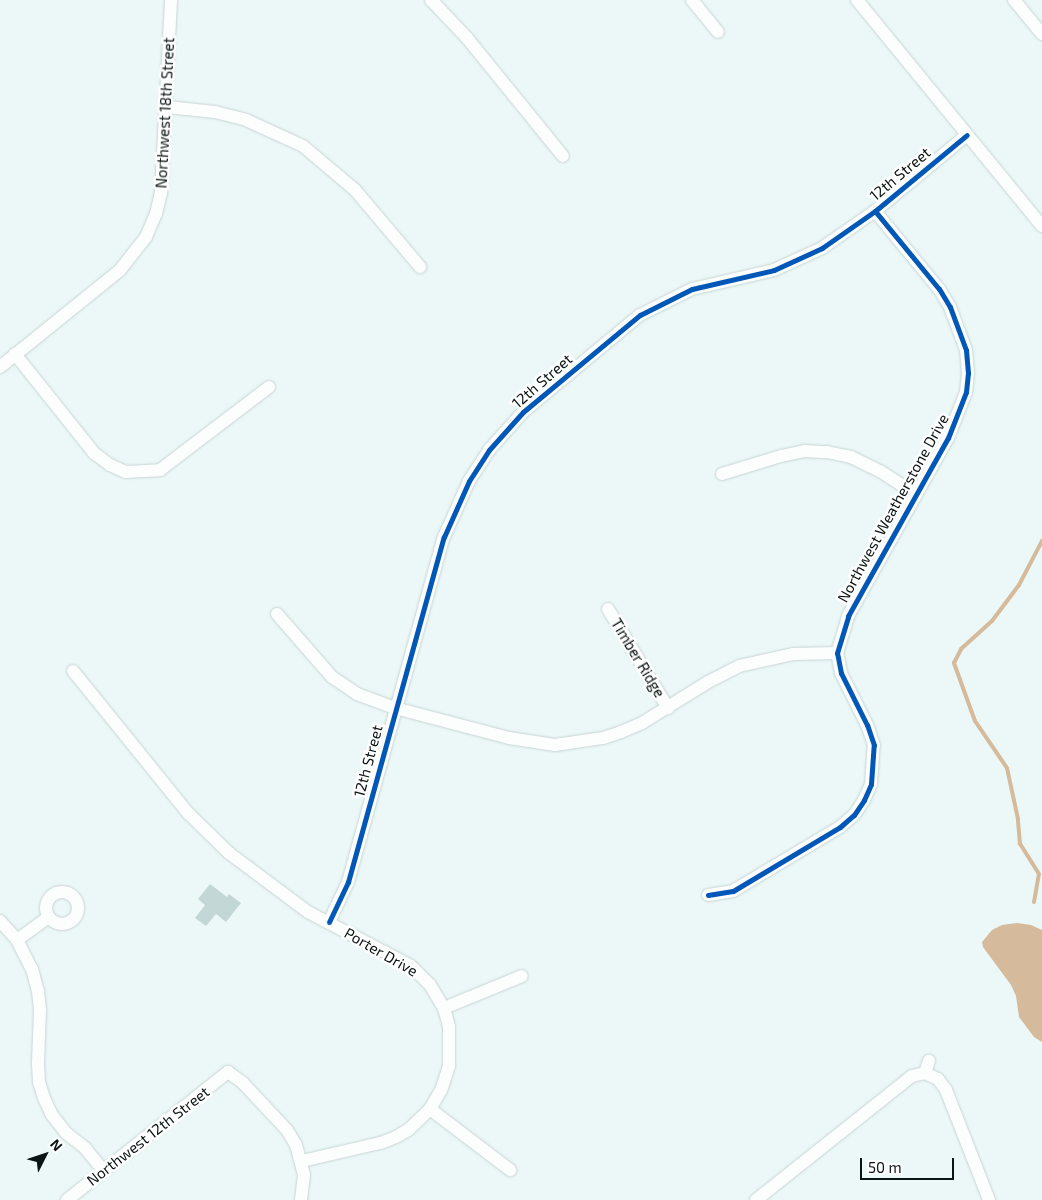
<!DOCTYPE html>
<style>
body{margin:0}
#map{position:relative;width:1042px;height:1200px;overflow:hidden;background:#ebf8f7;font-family:"Exo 2",sans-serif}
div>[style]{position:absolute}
.water>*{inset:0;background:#d5ba9b}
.stream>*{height:4px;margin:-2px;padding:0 2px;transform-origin:2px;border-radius:2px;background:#d5ba9b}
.building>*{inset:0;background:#c2d7d6}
.roads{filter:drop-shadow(0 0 1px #c8d4d3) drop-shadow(0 0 1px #c8d4d3)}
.minor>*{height:12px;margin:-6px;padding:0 6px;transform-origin:6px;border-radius:6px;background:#fcfefe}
.minor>.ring{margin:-6px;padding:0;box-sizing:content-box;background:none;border:12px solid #fcfefe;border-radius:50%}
.cycleway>*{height:5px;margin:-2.5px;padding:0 2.5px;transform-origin:2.5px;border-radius:2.5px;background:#0057b8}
span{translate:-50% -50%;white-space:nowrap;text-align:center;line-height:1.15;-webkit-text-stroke:5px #fff;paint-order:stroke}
.street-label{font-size:15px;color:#091413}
.north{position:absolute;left:20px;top:1130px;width:50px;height:50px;-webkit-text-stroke:4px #fff;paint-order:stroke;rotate:49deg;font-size:14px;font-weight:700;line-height:20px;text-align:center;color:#091413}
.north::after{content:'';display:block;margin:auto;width:18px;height:22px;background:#091413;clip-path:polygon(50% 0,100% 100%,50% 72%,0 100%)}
.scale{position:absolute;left:860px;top:1158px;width:94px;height:22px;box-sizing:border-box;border:2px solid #091413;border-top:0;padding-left:6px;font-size:15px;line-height:18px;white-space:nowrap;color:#091413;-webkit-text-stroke:4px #fff;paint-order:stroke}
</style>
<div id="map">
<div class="water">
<div style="clip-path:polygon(1017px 923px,1031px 925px,1042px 930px,1042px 1042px,1034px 1037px,1019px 1017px,1016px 996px,1011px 985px,983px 947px,982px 942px,992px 930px,1002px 925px)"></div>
</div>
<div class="stream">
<div style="left:1034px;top:902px;width:28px;rotate:-80deg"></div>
<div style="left:1039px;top:874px;width:36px;rotate:-122deg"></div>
<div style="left:1020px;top:844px;width:25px;rotate:-95deg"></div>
<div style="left:1018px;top:819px;width:52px;rotate:-102.2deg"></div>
<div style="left:1007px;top:768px;width:57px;rotate:-124.2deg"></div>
<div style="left:975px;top:721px;width:62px;rotate:-109.9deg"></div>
<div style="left:954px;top:663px;width:16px;rotate:-63deg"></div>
<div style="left:961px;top:649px;width:42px;rotate:-42.1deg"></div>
<div style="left:992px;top:621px;width:45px;rotate:-53.1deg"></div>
<div style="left:1019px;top:585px;width:50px;rotate:-62.4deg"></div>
</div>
<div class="building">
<div style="clip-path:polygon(210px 884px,227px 897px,229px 894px,241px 903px,226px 922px,216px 914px,206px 926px,195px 918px,205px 905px,198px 899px)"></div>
</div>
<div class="roads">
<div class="minor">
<div style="left:431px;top:0;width:52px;rotate:46.5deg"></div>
<div style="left:467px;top:38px;width:152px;rotate:50.9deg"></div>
<div style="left:692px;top:0;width:41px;rotate:50.9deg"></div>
<div style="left:857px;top:0;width:292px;rotate:50.7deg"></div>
<div style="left:1014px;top:0;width:44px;rotate:50.5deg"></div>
<div style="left:167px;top:107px;width:48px;rotate:5.9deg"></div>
<div style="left:215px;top:112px;width:32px;rotate:14deg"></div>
<div style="left:246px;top:120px;width:63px;rotate:24.5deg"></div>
<div style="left:303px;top:146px;width:68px;rotate:40.2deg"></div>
<div style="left:355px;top:190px;width:101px;rotate:49.8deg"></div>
<div style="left:15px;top:354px;width:127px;rotate:51.4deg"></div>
<div style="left:94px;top:453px;width:20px;rotate:37deg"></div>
<div style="left:110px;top:465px;width:17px;rotate:24deg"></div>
<div style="left:126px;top:472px;width:34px;rotate:-3deg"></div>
<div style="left:160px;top:470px;width:137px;rotate:-37.3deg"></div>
<div style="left:0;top:367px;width:154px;rotate:-38.9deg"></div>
<div style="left:120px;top:270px;width:42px;rotate:-51.8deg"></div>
<div style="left:146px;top:237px;width:25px;rotate:-67deg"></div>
<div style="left:156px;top:214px;width:23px;rotate:-77deg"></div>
<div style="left:161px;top:192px;width:192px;rotate:-87deg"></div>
<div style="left:722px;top:474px;width:62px;rotate:-17deg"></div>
<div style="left:781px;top:456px;width:25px;rotate:-12deg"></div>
<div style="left:805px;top:451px;width:22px;rotate:3deg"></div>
<div style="left:827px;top:452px;width:25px;rotate:12deg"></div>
<div style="left:851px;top:457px;width:32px;rotate:26deg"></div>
<div style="left:880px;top:471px;width:42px;rotate:33.3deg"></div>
<div style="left:608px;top:609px;width:116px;rotate:58.8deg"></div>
<div style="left:277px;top:614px;width:84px;rotate:48.9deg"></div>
<div style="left:332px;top:677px;width:30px;rotate:34deg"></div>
<div style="left:357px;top:694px;width:40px;rotate:20.2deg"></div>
<div style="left:395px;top:708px;width:118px;rotate:14.7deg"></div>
<div style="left:509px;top:738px;width:47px;rotate:8.7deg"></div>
<div style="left:555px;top:745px;width:49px;rotate:-8.3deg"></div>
<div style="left:603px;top:738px;width:19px;rotate:-18deg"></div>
<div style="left:621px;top:732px;width:23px;rotate:-23deg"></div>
<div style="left:642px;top:723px;width:78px;rotate:-31.8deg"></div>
<div style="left:708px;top:682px;width:35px;rotate:-27deg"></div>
<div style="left:739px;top:666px;width:55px;rotate:-12.5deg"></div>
<div style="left:793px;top:654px;width:44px;rotate:-1.3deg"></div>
<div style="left:73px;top:671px;width:184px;rotate:51deg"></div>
<div style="left:189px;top:814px;width:56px;rotate:44.3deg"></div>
<div style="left:229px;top:853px;width:99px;rotate:36.8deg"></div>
<div style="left:308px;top:912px;width:116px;rotate:27.7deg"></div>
<div style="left:411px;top:966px;width:27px;rotate:45deg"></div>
<div style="left:430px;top:985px;width:27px;rotate:59deg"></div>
<div style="left:444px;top:1008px;width:20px;rotate:75deg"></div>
<div style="left:449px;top:1027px;width:39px;rotate:90deg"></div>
<div style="left:449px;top:1066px;width:25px;rotate:108deg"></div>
<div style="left:441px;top:1090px;width:22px;rotate:120deg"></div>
<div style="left:430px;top:1109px;width:30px;rotate:136deg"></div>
<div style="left:408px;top:1130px;width:14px;rotate:150deg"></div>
<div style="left:396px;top:1137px;width:17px;rotate:159deg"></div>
<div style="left:380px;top:1143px;width:80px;rotate:167deg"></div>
<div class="ring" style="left:46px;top:892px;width:20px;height:20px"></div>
<div style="left:708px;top:895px;width:25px;rotate:-9deg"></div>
<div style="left:733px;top:891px;width:125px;rotate:-30.9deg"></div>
<div style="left:840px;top:827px;width:18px;rotate:-41deg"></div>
<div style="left:854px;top:815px;width:18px;rotate:-56deg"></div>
<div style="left:864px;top:800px;width:17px;rotate:-66deg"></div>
<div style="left:871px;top:784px;width:39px;rotate:-86deg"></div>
<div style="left:874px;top:745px;width:21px;rotate:-109deg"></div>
<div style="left:867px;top:725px;width:58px;rotate:-116.6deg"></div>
<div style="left:841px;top:673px;width:20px;rotate:-101deg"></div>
<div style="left:837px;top:653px;width:39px;rotate:-73deg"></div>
<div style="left:848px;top:616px;width:204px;rotate:-60.7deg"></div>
<div style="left:948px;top:438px;width:49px;rotate:-68.6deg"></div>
<div style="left:966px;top:392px;width:19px;rotate:-84deg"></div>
<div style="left:968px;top:373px;width:23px;rotate:-95deg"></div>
<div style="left:966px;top:350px;width:46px;rotate:-110.4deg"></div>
<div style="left:950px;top:307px;width:21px;rotate:-121deg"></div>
<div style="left:939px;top:289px;width:101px;rotate:-129.4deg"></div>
<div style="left:0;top:921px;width:25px;rotate:48deg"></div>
<div style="left:17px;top:940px;width:33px;rotate:63deg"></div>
<div style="left:32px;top:969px;width:23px;rotate:75deg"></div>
<div style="left:38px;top:991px;width:19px;rotate:84deg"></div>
<div style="left:40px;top:1010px;width:53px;rotate:92.2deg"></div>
<div style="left:38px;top:1063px;width:19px;rotate:87deg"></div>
<div style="left:39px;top:1082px;width:17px;rotate:73deg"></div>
<div style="left:44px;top:1098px;width:19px;rotate:65deg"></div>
<div style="left:52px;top:1115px;width:23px;rotate:52deg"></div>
<div style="left:66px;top:1133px;width:24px;rotate:38deg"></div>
<div style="left:85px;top:1148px;width:28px;rotate:51deg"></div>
<div style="left:329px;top:922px;width:44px;rotate:-64.6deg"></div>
<div style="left:348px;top:882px;width:358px;rotate:-74.5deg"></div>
<div style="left:444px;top:537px;width:61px;rotate:-65.9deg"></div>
<div style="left:469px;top:481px;width:37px;rotate:-57deg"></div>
<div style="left:489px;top:450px;width:51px;rotate:-48.2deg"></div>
<div style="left:523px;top:412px;width:152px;rotate:-39.7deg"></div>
<div style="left:640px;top:315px;width:58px;rotate:-26.6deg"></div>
<div style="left:692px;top:289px;width:84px;rotate:-13deg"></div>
<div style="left:774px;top:270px;width:53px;rotate:-24.6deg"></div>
<div style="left:822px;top:248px;width:65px;rotate:-34.9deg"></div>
<div style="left:875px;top:211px;width:119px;rotate:-39.6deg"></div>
<div style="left:17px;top:940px;width:39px;rotate:-36deg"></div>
<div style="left:444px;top:1008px;width:84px;rotate:-22.3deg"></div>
<div style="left:925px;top:1073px;width:13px;rotate:-72deg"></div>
<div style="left:430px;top:1109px;width:101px;rotate:37.3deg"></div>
<div style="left:67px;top:1200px;width:206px;rotate:-38.5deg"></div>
<div style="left:228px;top:1072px;width:19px;rotate:36deg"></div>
<div style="left:243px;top:1083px;width:64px;rotate:46.9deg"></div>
<div style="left:287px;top:1130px;width:17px;rotate:59deg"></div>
<div style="left:296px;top:1145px;width:31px;rotate:75deg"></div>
<div style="left:304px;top:1175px;width:25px;rotate:97deg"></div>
<div style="left:756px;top:1200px;width:199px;rotate:-38.5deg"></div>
<div style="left:912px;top:1076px;width:13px;rotate:-13deg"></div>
<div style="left:925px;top:1073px;width:14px;rotate:25deg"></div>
<div style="left:938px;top:1079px;width:14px;rotate:54deg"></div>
<div style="left:946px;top:1090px;width:118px;rotate:68.6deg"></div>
</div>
</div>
<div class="cycleway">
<div style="left:708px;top:895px;width:25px;rotate:-9deg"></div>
<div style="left:733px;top:891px;width:125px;rotate:-30.9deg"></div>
<div style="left:840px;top:827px;width:18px;rotate:-41deg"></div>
<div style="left:854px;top:815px;width:18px;rotate:-56deg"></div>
<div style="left:864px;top:800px;width:17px;rotate:-66deg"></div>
<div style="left:871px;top:784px;width:39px;rotate:-86deg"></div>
<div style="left:874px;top:745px;width:21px;rotate:-109deg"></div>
<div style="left:867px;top:725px;width:58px;rotate:-116.6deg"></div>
<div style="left:841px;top:673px;width:20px;rotate:-101deg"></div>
<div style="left:837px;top:653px;width:39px;rotate:-73deg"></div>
<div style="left:848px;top:616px;width:204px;rotate:-60.7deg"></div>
<div style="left:948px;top:438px;width:49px;rotate:-68.6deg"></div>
<div style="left:966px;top:392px;width:19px;rotate:-84deg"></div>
<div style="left:968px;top:373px;width:23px;rotate:-95deg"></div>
<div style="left:966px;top:350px;width:46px;rotate:-110.4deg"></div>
<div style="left:950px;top:307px;width:21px;rotate:-121deg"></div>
<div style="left:939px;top:289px;width:101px;rotate:-129.4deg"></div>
<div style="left:329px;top:922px;width:44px;rotate:-64.6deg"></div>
<div style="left:348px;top:882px;width:358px;rotate:-74.5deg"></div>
<div style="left:444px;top:537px;width:61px;rotate:-65.9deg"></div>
<div style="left:469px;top:481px;width:37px;rotate:-57deg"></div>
<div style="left:489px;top:450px;width:51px;rotate:-48.2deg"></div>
<div style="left:523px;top:412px;width:152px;rotate:-39.7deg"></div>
<div style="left:640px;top:315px;width:58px;rotate:-26.6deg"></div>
<div style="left:692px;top:289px;width:84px;rotate:-13deg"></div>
<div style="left:774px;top:270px;width:53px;rotate:-24.6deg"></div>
<div style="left:822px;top:248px;width:65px;rotate:-34.9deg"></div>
<div style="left:875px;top:211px;width:119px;rotate:-39.6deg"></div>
</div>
<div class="street-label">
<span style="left:165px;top:113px;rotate:-87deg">Northwest 18th Street</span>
<span style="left:900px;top:174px;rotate:-40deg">12th Street</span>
<span style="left:542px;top:381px;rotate:-41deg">12th Street</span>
<span style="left:893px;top:508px;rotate:-61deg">Northwest Weatherstone Drive</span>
<span style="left:638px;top:658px;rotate:59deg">Timber Ridge</span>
<span style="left:368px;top:761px;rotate:-75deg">12th Street</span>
<span style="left:381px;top:952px;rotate:30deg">Porter Drive</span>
<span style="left:148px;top:1136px;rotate:-38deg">Northwest 12th Street</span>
</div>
<div class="north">N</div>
<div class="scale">50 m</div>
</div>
